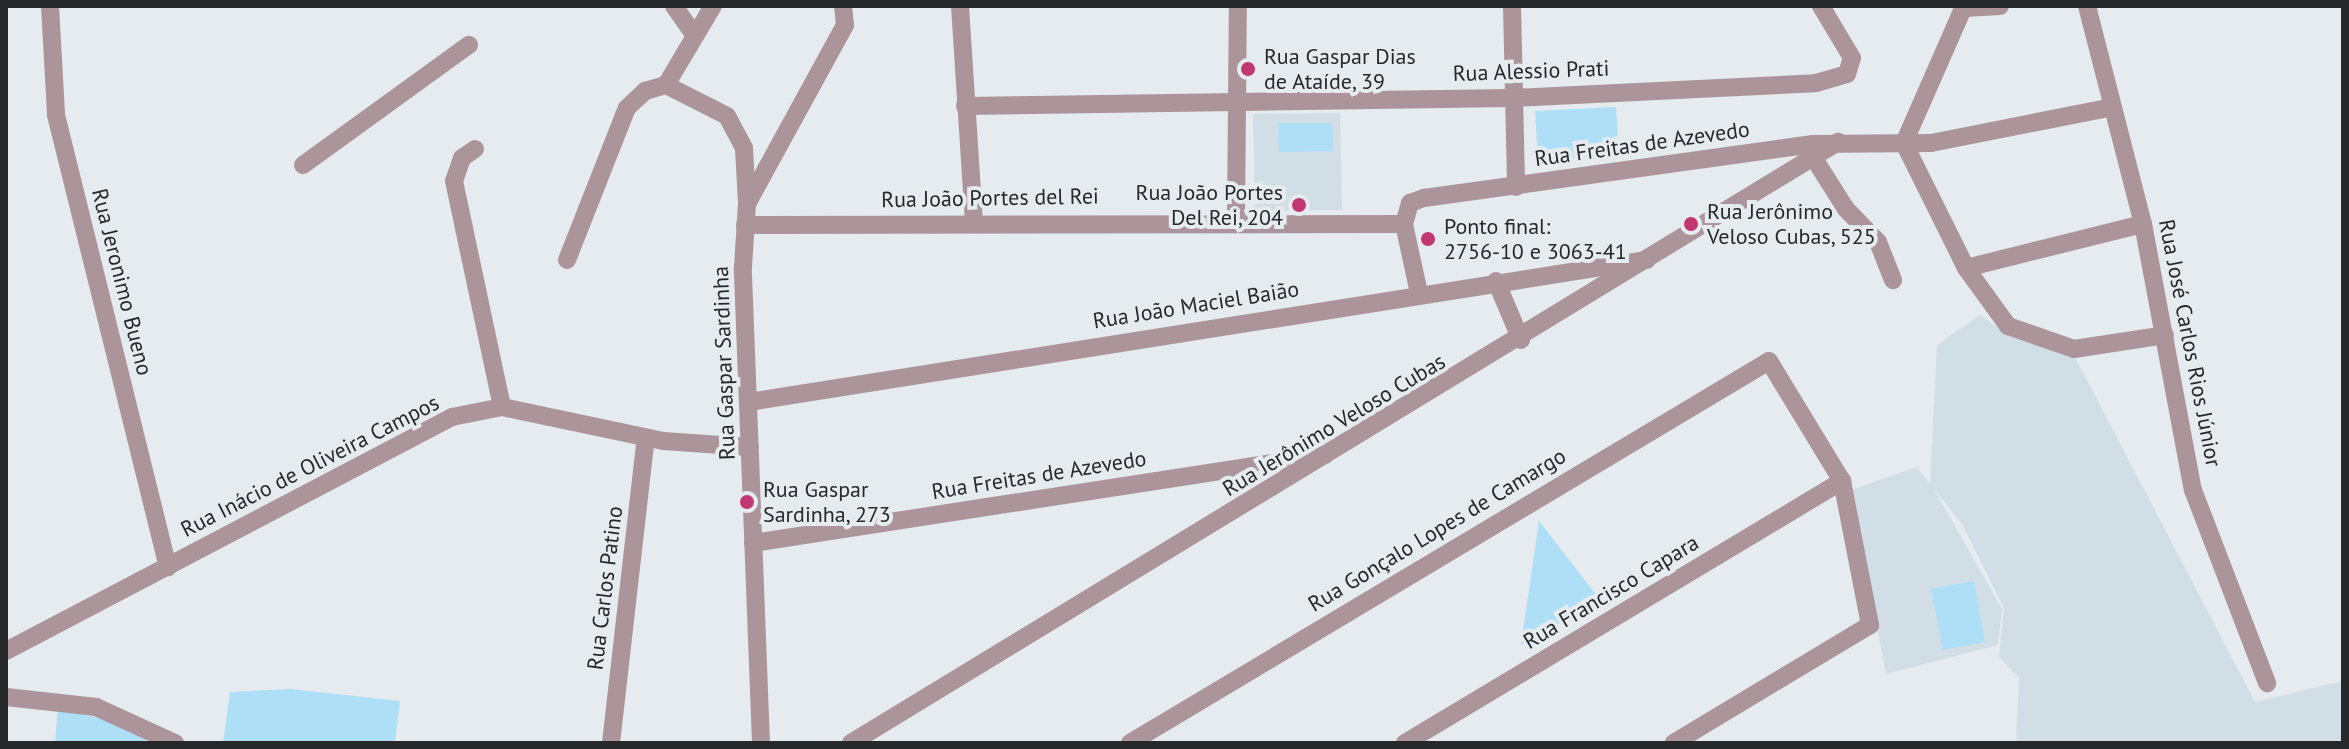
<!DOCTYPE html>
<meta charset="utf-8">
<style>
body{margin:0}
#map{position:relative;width:2349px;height:749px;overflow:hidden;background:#e5ebee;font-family:"PT Sans",sans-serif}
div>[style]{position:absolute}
.built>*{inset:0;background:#d2dee5}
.green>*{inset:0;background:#afdef7}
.minor>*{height:18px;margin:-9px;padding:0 9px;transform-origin:9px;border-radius:9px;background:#ab959b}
.dots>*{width:22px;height:22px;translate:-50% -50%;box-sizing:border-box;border:4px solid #e5ebee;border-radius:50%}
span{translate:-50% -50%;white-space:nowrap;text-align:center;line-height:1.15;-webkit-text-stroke:8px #e5ebee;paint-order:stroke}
.poi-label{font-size:22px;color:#262829}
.left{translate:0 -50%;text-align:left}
.right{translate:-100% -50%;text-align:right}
.street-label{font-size:22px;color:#262829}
.frame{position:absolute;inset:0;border:8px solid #262829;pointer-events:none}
</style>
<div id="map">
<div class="built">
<div style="clip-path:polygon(1340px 113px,1342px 210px,1255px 211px,1253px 114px)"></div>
<div style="clip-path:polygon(1980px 315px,2008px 335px,2076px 359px,2255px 702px,2343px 681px,2343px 743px,2016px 743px,2019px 678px,1999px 657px,2004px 608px,1962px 524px,1934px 489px,2002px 609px,1998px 645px,1886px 674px,1851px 490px,1917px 467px,1930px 484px,1937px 345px)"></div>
</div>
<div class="green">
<div style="clip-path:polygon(1616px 107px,1619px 156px,1538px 160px,1535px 111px)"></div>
<div style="clip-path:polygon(1278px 123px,1332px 123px,1333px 151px,1279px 152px)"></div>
<div style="clip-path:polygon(1539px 521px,1601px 601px,1521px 645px)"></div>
<div style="clip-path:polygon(1974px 581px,1985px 642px,1943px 650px,1931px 589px)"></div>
<div style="clip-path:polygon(291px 689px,400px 701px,395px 743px,223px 743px,230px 692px)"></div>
<div style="clip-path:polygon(58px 705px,149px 735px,145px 743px,55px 743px)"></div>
</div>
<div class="minor">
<div style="left:50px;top:6px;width:109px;rotate:86.8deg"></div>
<div style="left:56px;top:115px;width:466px;rotate:76.1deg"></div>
<div style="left:674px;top:6px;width:35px;rotate:55deg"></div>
<div style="left:960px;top:6px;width:216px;rotate:86.3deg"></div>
<div style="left:1512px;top:6px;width:181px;rotate:88.7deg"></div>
<div style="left:2087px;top:6px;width:225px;rotate:75.6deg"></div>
<div style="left:2143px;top:224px;width:271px;rotate:79.4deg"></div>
<div style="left:2193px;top:490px;width:207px;rotate:69deg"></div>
<div style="left:1964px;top:8px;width:36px;rotate:-3deg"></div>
<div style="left:666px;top:85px;width:92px;rotate:-59.3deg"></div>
<div style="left:965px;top:106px;width:547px;rotate:-0.84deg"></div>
<div style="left:1512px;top:98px;width:304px;rotate:-2.8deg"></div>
<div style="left:1816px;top:83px;width:32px;rotate:-16deg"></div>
<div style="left:1847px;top:74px;width:17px;rotate:-73deg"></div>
<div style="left:1852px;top:58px;width:61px;rotate:-120.8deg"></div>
<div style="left:1904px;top:143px;width:140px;rotate:63.6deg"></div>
<div style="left:1966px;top:268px;width:72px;rotate:54.1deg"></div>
<div style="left:2008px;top:326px;width:70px;rotate:19.2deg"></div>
<div style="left:2074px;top:349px;width:92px;rotate:-8.7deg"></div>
<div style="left:1904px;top:143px;width:150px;rotate:-66.3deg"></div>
<div style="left:475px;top:149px;width:16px;rotate:145deg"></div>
<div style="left:462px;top:158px;width:24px;rotate:109deg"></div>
<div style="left:454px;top:181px;width:231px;rotate:78deg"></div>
<div style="left:1815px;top:160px;width:58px;rotate:57.7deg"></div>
<div style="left:1846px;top:209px;width:46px;rotate:45.9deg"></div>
<div style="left:1878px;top:242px;width:41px;rotate:68.5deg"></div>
<div style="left:303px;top:165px;width:205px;rotate:-35.9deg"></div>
<div style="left:1236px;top:219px;width:213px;rotate:-89.5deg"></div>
<div style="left:745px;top:225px;width:659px;rotate:-0.09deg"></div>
<div style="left:567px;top:260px;width:163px;rotate:-68.5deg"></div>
<div style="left:627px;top:108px;width:25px;rotate:-43deg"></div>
<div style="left:645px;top:91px;width:22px;rotate:-16deg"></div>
<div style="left:666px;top:85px;width:68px;rotate:26.9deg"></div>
<div style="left:727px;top:116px;width:36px;rotate:62deg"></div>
<div style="left:744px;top:148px;width:56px;rotate:86.9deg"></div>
<div style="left:1966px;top:268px;width:182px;rotate:-14deg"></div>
<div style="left:1496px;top:281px;width:64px;rotate:67deg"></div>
<div style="left:1419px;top:293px;width:71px;rotate:-102.3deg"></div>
<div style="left:1404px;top:224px;width:22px;rotate:-74deg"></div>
<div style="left:1410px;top:203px;width:15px;rotate:-20deg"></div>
<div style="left:1424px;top:198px;width:393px;rotate:-7.9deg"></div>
<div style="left:1813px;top:144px;width:118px;rotate:-0.5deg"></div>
<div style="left:1931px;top:143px;width:185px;rotate:-11.2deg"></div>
<div style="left:749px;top:402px;width:909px;rotate:-8.99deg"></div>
<div style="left:753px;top:543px;width:579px;rotate:-8.75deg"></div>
<div style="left:6px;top:651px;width:504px;rotate:-27.68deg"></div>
<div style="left:452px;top:417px;width:51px;rotate:-11.3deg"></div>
<div style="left:502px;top:407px;width:165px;rotate:11.9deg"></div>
<div style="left:663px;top:441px;width:87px;rotate:3.9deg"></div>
<div style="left:6px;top:697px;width:91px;rotate:6.3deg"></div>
<div style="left:96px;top:707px;width:87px;rotate:24.5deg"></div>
<div style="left:611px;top:743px;width:307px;rotate:-83.5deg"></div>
<div style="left:761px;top:743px;width:476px;rotate:-92.2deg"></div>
<div style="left:743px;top:267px;width:63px;rotate:-86.4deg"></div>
<div style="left:747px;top:204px;width:204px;rotate:-61.3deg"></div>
<div style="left:845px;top:25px;width:19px;rotate:-96deg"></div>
<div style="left:851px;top:743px;width:1156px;rotate:-31.34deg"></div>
<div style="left:1130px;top:743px;width:744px;rotate:-30.87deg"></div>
<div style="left:1769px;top:361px;width:140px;rotate:58.7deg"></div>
<div style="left:1842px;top:481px;width:147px;rotate:79deg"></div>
<div style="left:1870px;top:625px;width:229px;rotate:149deg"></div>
<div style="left:1405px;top:743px;width:510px;rotate:-30.94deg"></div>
</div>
<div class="dots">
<div style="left:1248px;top:69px;background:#c13772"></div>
<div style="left:1299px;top:205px;background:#c13772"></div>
<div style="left:1691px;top:224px;background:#c13772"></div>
<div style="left:1428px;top:239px;background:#c13772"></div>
<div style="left:747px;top:502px;background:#c13772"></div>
</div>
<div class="poi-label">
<span class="left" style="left:1264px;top:69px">Rua Gaspar Dias<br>de Ataíde, 39</span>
<span class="right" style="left:1283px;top:205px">Rua João Portes<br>Del Rei, 204</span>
<span class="left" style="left:1707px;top:224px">Rua Jerônimo<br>Veloso Cubas, 525</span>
<span class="left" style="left:1444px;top:239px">Ponto final:<br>2756-10 e 3063-41</span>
<span class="left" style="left:763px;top:502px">Rua Gaspar<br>Sardinha, 273</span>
</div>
<div class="street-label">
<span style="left:1531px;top:71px;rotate:-2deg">Rua Alessio Prati</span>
<span style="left:1642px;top:144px;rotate:-8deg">Rua Freitas de Azevedo</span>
<span style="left:990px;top:198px;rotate:-1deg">Rua João Portes del Rei</span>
<span style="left:122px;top:282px;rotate:76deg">Rua Jeronimo Bueno</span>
<span style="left:1196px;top:305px;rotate:-9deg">Rua João Maciel Baião</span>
<span style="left:2190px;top:343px;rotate:79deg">Rua José Carlos Rios Júnior</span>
<span style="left:724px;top:363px;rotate:-92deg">Rua Gaspar Sardinha</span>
<span style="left:1334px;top:425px;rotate:-31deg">Rua Jerônimo Veloso Cubas</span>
<span style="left:310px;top:466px;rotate:-27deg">Rua Inácio de Oliveira Campos</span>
<span style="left:1039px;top:475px;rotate:-9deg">Rua Freitas de Azevedo</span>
<span style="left:1437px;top:530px;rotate:-31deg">Rua Gonçalo Lopes de Camargo</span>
<span style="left:605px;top:588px;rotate:-83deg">Rua Carlos Patino</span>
<span style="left:1611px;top:592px;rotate:-31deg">Rua Francisco Capara</span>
</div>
<div class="frame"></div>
</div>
